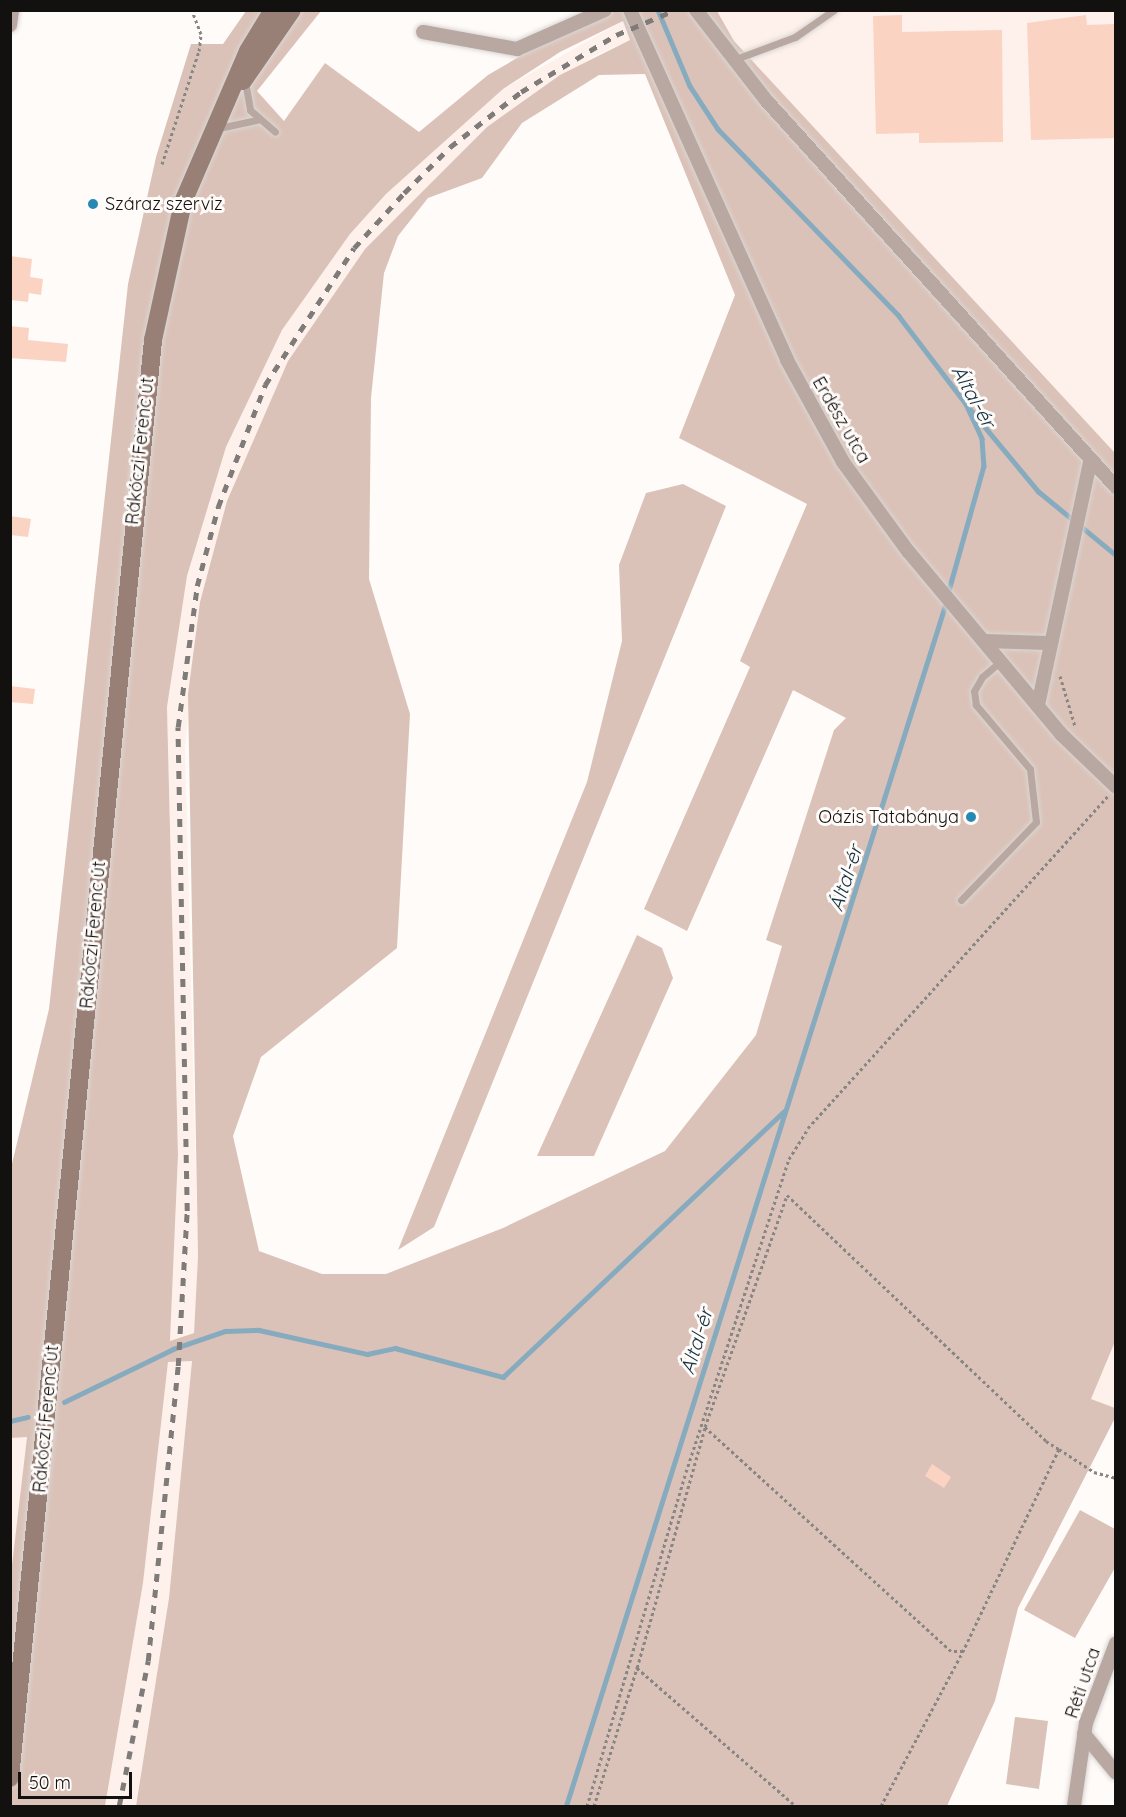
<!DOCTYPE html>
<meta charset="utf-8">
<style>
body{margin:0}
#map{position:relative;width:1126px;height:1817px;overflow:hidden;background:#fffbf9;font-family:Quicksand,sans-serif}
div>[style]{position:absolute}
.built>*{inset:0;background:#fef0eb}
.green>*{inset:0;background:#dbc2b8}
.stream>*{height:4.5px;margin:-2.25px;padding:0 2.25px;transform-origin:2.25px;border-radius:2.25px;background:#86abbf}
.building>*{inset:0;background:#fbd3c3}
.path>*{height:3px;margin-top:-1.5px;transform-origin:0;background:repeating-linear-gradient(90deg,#888583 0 3px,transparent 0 6px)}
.roads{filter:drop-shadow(0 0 2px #d9d6d4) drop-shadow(0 0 2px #d9d6d4)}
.service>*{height:7px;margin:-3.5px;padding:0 3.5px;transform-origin:3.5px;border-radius:3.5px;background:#b9a8a1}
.minor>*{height:14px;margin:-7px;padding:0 7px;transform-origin:7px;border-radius:7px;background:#b9a8a1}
.secondary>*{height:18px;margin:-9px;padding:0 9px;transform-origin:9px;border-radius:9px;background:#998076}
.rail>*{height:4.5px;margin-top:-2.25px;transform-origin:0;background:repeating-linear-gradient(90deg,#7e7b79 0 8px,transparent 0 16px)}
.dots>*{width:16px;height:16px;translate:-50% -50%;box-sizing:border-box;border:3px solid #fffbf9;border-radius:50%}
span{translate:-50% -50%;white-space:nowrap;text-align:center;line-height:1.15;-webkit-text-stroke:6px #fffbf9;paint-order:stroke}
.poi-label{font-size:18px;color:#131110}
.left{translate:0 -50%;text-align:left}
.right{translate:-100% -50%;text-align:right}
.street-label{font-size:18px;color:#131110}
.water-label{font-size:20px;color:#0f3141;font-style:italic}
.frame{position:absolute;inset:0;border:12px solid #131110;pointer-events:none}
.scale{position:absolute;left:18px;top:1772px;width:114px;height:27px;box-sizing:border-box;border:3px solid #131110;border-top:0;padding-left:8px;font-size:18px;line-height:21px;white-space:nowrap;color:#131110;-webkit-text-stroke:4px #fffbf9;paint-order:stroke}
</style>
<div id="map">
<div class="built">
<div style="clip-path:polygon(717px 11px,1115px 11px,1115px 453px,734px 41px)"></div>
<div style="clip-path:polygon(623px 21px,630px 40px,594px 56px,487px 127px,365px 249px,288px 361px,227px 501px,200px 602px,185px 747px,198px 1256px,194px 1333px,170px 1341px,178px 1155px,167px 707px,187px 576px,226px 447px,282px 330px,350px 234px,386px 194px,503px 89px)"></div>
<div style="clip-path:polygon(1115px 1339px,1115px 1408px,1090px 1399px)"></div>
<div style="clip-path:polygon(168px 1361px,192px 1361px,169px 1598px,136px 1806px,105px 1806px,143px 1583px)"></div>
<div style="clip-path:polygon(27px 1437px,11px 1582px,11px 1438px)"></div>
</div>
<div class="green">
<div style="clip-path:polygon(evenodd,246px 11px,321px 11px,257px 91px,284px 121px,325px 63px,419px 132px,488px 75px,598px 11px,717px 11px,734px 41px,1115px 453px,1116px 1339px,1091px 1399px,1115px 1408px,1115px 1418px,1018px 1608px,995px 1701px,947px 1806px,136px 1806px,169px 1598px,192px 1361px,168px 1362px,143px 1583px,105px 1806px,11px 1806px,10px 1582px,27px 1437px,11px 1438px,11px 1168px,49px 1009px,128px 284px,156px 157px,191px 44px,223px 44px,246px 11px,623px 21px,630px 40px,560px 75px,487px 127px,365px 249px,288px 361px,227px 501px,200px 602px,188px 694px,198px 1256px,194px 1333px,170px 1341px,178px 1155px,167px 707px,187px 576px,226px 447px,282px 330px,350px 234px,386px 194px,503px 89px,560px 52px,623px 21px,246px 11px,645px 74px,735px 295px,679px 438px,807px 504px,740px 661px,750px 667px,644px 909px,687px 931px,793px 690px,846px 718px,834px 730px,766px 940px,782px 946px,756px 1035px,665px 1151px,503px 1228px,386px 1274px,322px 1274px,259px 1251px,233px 1136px,261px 1057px,397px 948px,410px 714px,369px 579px,371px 398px,384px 273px,398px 236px,428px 198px,482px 178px,522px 123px,599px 75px,645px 74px)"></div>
<div style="clip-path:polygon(683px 484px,726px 506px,434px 1227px,398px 1250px,587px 782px,622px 641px,619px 565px,646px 493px)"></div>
<div style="clip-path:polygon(637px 935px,662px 948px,673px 978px,594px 1156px,537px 1156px)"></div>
<div style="clip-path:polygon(1080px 1510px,1115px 1529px,1116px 1566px,1075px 1638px,1024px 1610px)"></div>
<div style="clip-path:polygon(1015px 1717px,1048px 1721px,1039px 1789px,1006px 1784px)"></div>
</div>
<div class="stream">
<div style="left:658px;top:10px;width:82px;rotate:67.2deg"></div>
<div style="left:690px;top:86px;width:51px;rotate:56.9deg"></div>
<div style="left:718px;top:129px;width:260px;rotate:45.9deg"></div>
<div style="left:899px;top:316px;width:111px;rotate:52.7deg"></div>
<div style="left:966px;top:404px;width:38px;rotate:65deg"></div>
<div style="left:982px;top:439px;width:27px;rotate:86deg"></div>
<div style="left:984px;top:466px;width:133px;rotate:105.7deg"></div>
<div style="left:970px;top:409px;width:107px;rotate:50.3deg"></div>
<div style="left:1038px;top:491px;width:101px;rotate:39.4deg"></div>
<div style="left:64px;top:1402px;width:121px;rotate:-25.9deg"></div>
<div style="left:173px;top:1349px;width:55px;rotate:-19.1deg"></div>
<div style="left:225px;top:1331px;width:34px;rotate:-2deg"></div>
<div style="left:259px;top:1330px;width:111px;rotate:12.5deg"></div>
<div style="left:367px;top:1354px;width:29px;rotate:-12deg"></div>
<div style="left:395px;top:1348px;width:112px;rotate:15deg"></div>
<div style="left:503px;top:1377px;width:386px;rotate:-43.4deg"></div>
<div style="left:10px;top:1421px;width:18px;rotate:-13deg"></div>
<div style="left:566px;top:1806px;width:1263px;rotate:-72.48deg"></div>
</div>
<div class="building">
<div style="clip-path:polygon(902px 15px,902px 32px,1002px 30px,1003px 142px,919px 143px,919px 133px,876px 134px,873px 16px)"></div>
<div style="clip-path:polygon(1086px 15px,1087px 25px,1114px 24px,1116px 138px,1031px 140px,1027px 23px)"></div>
<div style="clip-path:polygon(10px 256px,32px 259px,30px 277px,43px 279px,41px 295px,29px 293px,28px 302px,10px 300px)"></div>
<div style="clip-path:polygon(10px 326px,29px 328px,28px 340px,68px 344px,66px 362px,10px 358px)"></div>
<div style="clip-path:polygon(10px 516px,31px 519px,28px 537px,10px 535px)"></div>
<div style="clip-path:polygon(10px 686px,35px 689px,33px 704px,10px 702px)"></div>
<div style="clip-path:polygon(932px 1464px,951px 1477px,944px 1488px,925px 1476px)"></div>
</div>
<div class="path">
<div style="left:162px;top:164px;width:119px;rotate:-71.9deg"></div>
<div style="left:199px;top:51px;width:17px;rotate:-83deg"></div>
<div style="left:201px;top:34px;width:26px;rotate:-111deg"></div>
<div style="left:1060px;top:676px;width:52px;rotate:73.3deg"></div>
<div style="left:705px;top:1428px;width:249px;rotate:105.8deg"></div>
<div style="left:637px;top:1668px;width:211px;rotate:41deg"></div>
<div style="left:1059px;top:1449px;width:224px;rotate:115.4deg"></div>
<div style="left:963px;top:1651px;width:12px;rotate:180deg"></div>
<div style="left:951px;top:1651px;width:333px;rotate:-137.7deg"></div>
<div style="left:705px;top:1427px;width:246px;rotate:-70.5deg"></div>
<div style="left:787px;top:1195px;width:357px;rotate:43.5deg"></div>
<div style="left:1046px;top:1441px;width:15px;rotate:32deg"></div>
<div style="left:1059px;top:1449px;width:42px;rotate:33.3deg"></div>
<div style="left:1094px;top:1472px;width:23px;rotate:15deg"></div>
<div style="left:587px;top:1806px;width:348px;rotate:-73.5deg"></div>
<div style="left:686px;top:1472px;width:330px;rotate:-71.8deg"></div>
<div style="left:789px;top:1159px;width:36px;rotate:-58deg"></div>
<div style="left:808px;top:1128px;width:447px;rotate:-47.9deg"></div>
<div style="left:594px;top:1806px;width:145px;rotate:-72.7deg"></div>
<div style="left:881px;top:1806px;width:175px;rotate:-62.1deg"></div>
</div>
<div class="roads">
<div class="service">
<div style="left:733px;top:60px;width:66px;rotate:-20.4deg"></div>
<div style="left:795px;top:37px;width:47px;rotate:-34.7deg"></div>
<div style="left:245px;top:81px;width:29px;rotate:80deg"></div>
<div style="left:250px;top:110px;width:33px;rotate:41deg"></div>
<div style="left:219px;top:128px;width:40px;rotate:-12deg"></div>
<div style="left:961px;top:900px;width:108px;rotate:-46.1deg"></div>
<div style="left:1036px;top:822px;width:53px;rotate:-96.5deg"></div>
<div style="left:1030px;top:769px;width:84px;rotate:-130.2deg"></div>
<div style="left:976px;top:705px;width:14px;rotate:-98deg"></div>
<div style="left:974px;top:691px;width:16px;rotate:-60deg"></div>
<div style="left:982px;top:677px;width:25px;rotate:-40deg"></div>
</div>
<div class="minor">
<div style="left:630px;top:10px;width:384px;rotate:65.8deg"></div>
<div style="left:787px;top:360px;width:116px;rotate:61.2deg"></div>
<div style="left:843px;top:462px;width:110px;rotate:53.9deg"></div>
<div style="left:908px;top:551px;width:239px;rotate:50.1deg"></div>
<div style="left:1061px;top:734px;width:76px;rotate:43.9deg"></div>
<div style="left:696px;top:10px;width:113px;rotate:52.2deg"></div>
<div style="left:765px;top:99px;width:523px;rotate:47.87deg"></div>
<div style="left:10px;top:25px;width:15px;rotate:-82deg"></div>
<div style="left:423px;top:32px;width:96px;rotate:10.3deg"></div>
<div style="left:517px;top:49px;width:96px;rotate:-23.9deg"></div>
<div style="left:986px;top:641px;width:61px;rotate:1.9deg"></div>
<div style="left:1038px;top:705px;width:248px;rotate:-77.9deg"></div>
<div style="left:1084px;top:1734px;width:50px;rotate:50.6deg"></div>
<div style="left:1074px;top:1806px;width:84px;rotate:-81.8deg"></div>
<div style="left:1086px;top:1723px;width:85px;rotate:-69.4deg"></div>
</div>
<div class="secondary">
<div style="left:243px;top:81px;width:86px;rotate:-55.4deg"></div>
<div style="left:10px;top:1778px;width:1445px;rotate:-84.32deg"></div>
<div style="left:153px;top:340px;width:141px;rotate:-77.7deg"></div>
<div style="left:183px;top:202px;width:164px;rotate:-66.7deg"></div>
<div style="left:248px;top:51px;width:48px;rotate:-58.6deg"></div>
</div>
</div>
<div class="rail">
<div style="left:119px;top:1806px;width:148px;rotate:-78.7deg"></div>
<div style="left:148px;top:1661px;width:297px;rotate:-84.2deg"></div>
<div style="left:178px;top:1366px;width:155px;rotate:-86.7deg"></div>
<div style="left:187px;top:1211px;width:484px;rotate:-91.1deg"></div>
<div style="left:178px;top:727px;width:142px;rotate:-82.3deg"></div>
<div style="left:197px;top:586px;width:82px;rotate:-75.1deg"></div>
<div style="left:218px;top:507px;width:131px;rotate:-68.9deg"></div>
<div style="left:265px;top:385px;width:163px;rotate:-57deg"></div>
<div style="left:354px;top:248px;width:74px;rotate:-47.7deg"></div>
<div style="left:404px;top:193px;width:65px;rotate:-45deg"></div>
<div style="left:450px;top:147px;width:90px;rotate:-37.8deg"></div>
<div style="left:521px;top:92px;width:111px;rotate:-31deg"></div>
<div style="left:616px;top:35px;width:64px;rotate:-23deg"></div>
</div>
<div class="dots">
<div style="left:93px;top:204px;background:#2689b3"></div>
<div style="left:971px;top:817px;background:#2689b3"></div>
</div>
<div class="poi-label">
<span class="left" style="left:105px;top:204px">Száraz szerviz</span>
<span class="right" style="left:959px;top:817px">Oázis Tatabánya</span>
</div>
<div class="street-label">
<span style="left:841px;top:420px;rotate:60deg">Erdész utca</span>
<span style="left:140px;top:451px;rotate:-84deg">Rákóczi Ferenc út</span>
<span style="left:93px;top:935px;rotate:-85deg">Rákóczi Ferenc út</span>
<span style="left:46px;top:1419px;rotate:-85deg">Rákóczi Ferenc út</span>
<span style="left:1083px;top:1683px;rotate:-71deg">Réti utca</span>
</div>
<div class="water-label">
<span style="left:974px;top:396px;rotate:61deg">Által-ér</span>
<span style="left:845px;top:878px;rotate:-72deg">Által-ér</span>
<span style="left:696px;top:1341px;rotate:-73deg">Által-ér</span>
</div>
<div class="frame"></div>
<div class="scale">50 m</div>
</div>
